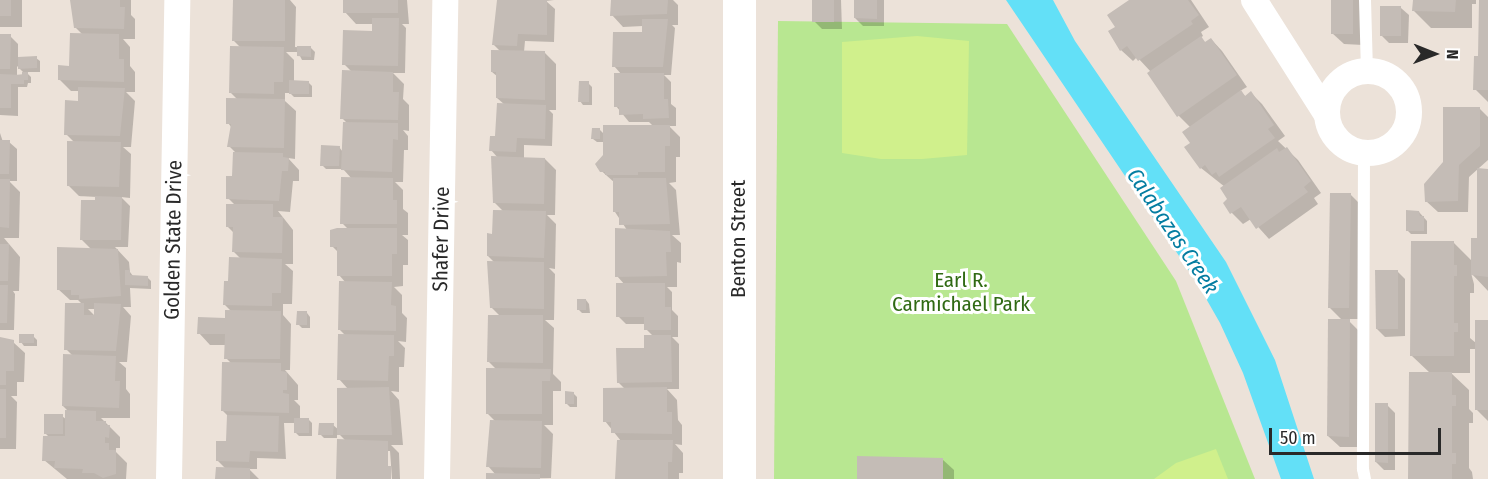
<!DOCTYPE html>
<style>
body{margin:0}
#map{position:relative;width:1488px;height:479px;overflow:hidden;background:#ece2d9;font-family:"Fira Sans Condensed",sans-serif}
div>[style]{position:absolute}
.green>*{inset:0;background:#b8e791}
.pitch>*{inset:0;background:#d0f08c}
.water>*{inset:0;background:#63e0f7}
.shadow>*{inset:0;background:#0003}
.building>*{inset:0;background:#c4bcb6}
.lane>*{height:12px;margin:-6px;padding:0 6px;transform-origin:6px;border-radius:6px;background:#fff}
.street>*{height:26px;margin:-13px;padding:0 13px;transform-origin:13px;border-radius:13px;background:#fff}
.street>.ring{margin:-13px;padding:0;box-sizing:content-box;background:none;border:26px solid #fff;border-radius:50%}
.secondary>*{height:33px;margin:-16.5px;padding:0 16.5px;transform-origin:16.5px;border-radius:16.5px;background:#fff}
span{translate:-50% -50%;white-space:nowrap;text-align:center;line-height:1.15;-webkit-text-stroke:6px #fff;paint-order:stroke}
.street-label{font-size:21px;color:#292929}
.park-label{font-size:21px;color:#306a14}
.water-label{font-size:22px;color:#047da1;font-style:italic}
.north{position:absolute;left:1404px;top:24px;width:60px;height:60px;-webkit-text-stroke:4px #fff;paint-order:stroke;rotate:91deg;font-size:16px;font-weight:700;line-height:24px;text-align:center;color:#292929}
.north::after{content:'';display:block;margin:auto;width:21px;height:27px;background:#292929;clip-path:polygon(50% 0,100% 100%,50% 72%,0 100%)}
.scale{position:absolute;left:1269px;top:428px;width:172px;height:27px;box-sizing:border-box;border:3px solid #292929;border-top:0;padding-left:8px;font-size:18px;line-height:21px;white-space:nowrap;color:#292929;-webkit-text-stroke:4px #fff;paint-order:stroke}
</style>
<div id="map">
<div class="green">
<div style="clip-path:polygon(778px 21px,1007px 24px,1176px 281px,1255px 479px,774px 479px)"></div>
</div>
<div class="pitch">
<div style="clip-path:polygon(917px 36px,969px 41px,967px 155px,922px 159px,881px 159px,842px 153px,842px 42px)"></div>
<div style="clip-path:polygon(1216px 449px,1228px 479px,1154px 479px,1176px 463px)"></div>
</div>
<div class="water">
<div style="clip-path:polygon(1006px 0,1053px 0,1075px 41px,1226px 262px,1275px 360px,1314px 479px,1281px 479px,1243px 373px,1220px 323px,1196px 281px)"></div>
</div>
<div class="shadow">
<div style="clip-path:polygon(0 0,22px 0,22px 27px,0 27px)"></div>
<div style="clip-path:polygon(evenodd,72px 0,131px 0,131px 15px,135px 19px,135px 39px,123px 39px,130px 47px,130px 66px,135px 72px,135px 92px,126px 92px,135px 101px,131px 147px,123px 147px,131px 154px,130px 198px,121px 197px,130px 206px,128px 247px,115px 247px,129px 262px,130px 272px,133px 276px,147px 277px,151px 281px,151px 289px,130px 288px,131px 307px,123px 307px,131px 316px,127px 362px,119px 362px,126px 368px,126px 389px,130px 394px,130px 418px,101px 418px,120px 437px,120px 448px,116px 448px,116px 452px,127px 463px,126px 479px,67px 479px,44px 460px,49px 437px,45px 433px,62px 416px,67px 420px,67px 410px,63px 406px,73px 356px,66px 349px,82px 304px,78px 300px,70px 300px,58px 289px,92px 250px,81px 239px,97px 197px,79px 196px,68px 185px,74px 142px,66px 134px,79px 102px,79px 91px,71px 91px,60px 80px,71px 67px,83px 35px,75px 27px,72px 0,88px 309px,96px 309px,96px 317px,88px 309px)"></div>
<div style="clip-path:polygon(234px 0,290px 0,296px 7px,295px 47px,311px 48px,315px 52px,314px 60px,302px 60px,298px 52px,286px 52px,294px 60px,294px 82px,308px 82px,312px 86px,312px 97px,294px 97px,290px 93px,285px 93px,285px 101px,296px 111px,295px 159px,288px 158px,299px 170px,299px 181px,293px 181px,290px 212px,278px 211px,293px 230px,293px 264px,285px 264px,293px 271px,292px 304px,283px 304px,283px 315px,291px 324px,290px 370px,285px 370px,298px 385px,298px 400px,294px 400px,300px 406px,300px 419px,308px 419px,312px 423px,312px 436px,299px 436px,295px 432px,296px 423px,284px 423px,286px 459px,257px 458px,257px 469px,249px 469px,259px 479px,217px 479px,225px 468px,217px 460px,228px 442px,228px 416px,223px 411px,232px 364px,226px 358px,226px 345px,210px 345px,199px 333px,227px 319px,232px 312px,225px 305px,230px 282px,241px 259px,234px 252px,234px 233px,227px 226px,235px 205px,228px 198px,234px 178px,235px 152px,229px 146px,232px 128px,228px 123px,238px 100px,231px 93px,241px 48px,233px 40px)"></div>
<div style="clip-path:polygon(345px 0,407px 0,409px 24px,402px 24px,406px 28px,405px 73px,393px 73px,404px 84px,403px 99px,409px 105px,409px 131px,403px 130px,408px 136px,408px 150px,404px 150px,403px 182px,395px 182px,403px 190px,403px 209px,408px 213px,408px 235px,402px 235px,408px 240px,408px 265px,403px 265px,403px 286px,394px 287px,402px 295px,402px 313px,407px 318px,406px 342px,398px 341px,405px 348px,404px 367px,399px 367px,399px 392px,391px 391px,399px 400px,403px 445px,391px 445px,399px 453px,400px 479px,392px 479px,390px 451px,387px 451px,389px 479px,338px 479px,346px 441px,337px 432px,337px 438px,324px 438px,320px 434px,333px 425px,339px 430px,348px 389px,339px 379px,346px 336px,339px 329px,346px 283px,339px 275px,339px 253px,332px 246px,350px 231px,342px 223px,352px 179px,343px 169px,326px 169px,322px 165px,339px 147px,343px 152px,347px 123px,342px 118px,352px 72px,344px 64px,373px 33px,374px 24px,356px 24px,345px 12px)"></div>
<div style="clip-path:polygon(498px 0,554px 0,546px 1px,555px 9px,554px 42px,525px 41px,524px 52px,545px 53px,556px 64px,556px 110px,549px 110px,553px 114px,552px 146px,524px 145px,524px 159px,545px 159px,556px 170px,555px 215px,547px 215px,556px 224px,555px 269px,549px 268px,555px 274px,554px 320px,545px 320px,554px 328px,553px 374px,561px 382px,561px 391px,553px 391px,553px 425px,544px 425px,553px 434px,551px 478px,487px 479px,496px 475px,488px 466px,496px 422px,487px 413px,497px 370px,488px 361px,500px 316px,491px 307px,495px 263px,488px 256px,503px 211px,494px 202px,498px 158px,491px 150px,505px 105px,497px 98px,498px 77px,492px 72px,501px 52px,494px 45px)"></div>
<div style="clip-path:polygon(613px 0,673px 0,678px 5px,678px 25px,672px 25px,675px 28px,671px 75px,664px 75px,671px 82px,671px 104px,676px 108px,676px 126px,669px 126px,680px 137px,680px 157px,676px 157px,676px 182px,669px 183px,676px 190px,680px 235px,672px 235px,681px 243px,681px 263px,677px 262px,677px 287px,667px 287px,672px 292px,672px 310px,678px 316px,678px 337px,672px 337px,679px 344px,679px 389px,667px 389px,677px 400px,678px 420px,682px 425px,682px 445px,675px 444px,683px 453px,683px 473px,679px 473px,679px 479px,617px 479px,621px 441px,605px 421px,625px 389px,618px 382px,653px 336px,646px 329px,646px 324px,626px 324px,618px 316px,625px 285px,617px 276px,627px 230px,615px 212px,615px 183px,597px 167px,604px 156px,604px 142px,597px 142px,593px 139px,600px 130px,604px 134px,653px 126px,649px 122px,629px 122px,616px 106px,622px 75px,614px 66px,643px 34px,643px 26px,623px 27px,612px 15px)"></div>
<div style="clip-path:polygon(814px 0,841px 0,842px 29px,822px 29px,814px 21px)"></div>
<div style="clip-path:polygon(855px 0,884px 0,884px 26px,863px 26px,855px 18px)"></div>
<div style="clip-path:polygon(1132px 0,1191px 0,1209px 27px,1201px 32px,1203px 36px,1200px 38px,1206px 43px,1211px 39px,1222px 51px,1247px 87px,1240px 91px,1246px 97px,1251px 93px,1262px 104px,1285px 136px,1278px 141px,1298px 160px,1321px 193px,1314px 198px,1318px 204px,1269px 239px,1251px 219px,1243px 224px,1232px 213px,1225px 203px,1229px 200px,1225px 187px,1201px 168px,1192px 143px,1191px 128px,1179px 116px,1151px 72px,1137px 57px,1133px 61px,1121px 50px,1117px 27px)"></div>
<div style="clip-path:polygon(1332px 0,1363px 0,1363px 45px,1344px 44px,1332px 33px)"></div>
<div style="clip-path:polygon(1414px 0,1476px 0,1476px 4px,1472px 4px,1472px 28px,1431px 28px,1414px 11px)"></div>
<div style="clip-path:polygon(1480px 0,1488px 0,1488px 102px,1475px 89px,1480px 58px)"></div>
<div style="clip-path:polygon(1401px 8px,1409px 15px,1408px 43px,1389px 43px,1381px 35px)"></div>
<div style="clip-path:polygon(evenodd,0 36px,10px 36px,18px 44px,18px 59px,36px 58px,40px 61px,40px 72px,26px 72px,31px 77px,31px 83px,28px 83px,27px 87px,18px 87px,18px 116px,0 115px,0 36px,17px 66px,25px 74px,17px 75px,17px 66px)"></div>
<div style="clip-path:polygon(588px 83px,592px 87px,592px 105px,583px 105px,580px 101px)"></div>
<div style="clip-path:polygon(1480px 109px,1488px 117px,1488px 160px,1469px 177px,1468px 212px,1438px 212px,1426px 201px)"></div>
<div style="clip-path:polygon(0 133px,3px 142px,9px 142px,17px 149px,17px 181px,9px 181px,20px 192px,19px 238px,4px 238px,20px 257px,19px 291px,13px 291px,15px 294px,14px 330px,0 330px)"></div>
<div style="clip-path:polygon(1488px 170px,1488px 291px,1471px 273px,1474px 284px,1474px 293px,1470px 293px,1470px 338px,1476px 343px,1488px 322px,1488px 421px,1476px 409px,1476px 349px,1470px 349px,1470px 373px,1451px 373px,1469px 390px,1469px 409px,1473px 413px,1473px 423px,1469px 423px,1469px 468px,1472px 472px,1473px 479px,1410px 479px,1430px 373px,1412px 356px,1454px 243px,1472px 261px,1478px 240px)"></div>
<div style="clip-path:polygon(1350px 194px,1362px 206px,1360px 319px,1347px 319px,1360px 332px,1359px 447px,1340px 447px,1328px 436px,1343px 321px,1329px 307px)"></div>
<div style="clip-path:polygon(1419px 212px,1427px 221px,1427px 234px,1411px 234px,1407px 230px)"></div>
<div style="clip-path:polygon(1397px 271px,1405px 279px,1405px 336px,1385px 337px,1377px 329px)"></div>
<div style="clip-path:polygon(586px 300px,589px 304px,590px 313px,582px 313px,578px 309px)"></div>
<div style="clip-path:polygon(307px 313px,310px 317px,310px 328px,302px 328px,298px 324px)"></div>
<div style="clip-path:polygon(33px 336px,37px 340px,37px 346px,24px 346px,21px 342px)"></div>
<div style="clip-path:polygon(0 338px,13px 342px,25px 353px,24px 382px,17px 382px,17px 396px,11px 396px,17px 402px,16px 449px,0 449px)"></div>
<div style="clip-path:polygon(573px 393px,577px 397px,577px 407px,570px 407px,566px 403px)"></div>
<div style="clip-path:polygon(1387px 405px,1395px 413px,1395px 470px,1384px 470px,1376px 462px)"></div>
<div style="clip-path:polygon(942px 459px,954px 470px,954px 479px,858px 479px)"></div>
</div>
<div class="building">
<div style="clip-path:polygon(0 0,11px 0,11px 16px,0 16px)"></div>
<div style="clip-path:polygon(70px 0,120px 0,120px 7px,125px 7px,124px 29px,74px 28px)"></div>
<div style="clip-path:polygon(233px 0,285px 0,285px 41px,232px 41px)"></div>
<div style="clip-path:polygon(343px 0,398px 0,398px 13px,343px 13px)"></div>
<div style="clip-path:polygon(497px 0,547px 0,547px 35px,518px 34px,517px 46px,492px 45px)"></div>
<div style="clip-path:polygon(611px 0,668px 0,667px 14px,610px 16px)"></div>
<div style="clip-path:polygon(812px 0,834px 0,834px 22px,812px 22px)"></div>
<div style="clip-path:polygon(854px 0,877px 0,877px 19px,854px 18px)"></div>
<div style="clip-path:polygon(1129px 0,1188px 0,1199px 15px,1191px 21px,1193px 24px,1138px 61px,1127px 46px,1120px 51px,1108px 31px,1115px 27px,1107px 15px)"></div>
<div style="clip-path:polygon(1331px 0,1353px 0,1353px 34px,1331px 34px)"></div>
<div style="clip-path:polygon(1413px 0,1456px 0,1455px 12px,1412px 11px)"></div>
<div style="clip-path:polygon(1479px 0,1488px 0,1488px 90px,1473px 90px,1474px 56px,1478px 56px)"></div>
<div style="clip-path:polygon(1380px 6px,1401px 6px,1401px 36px,1380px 36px)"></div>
<div style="clip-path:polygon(372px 18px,399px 18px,398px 66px,342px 65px,343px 30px,372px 31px)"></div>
<div style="clip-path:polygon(642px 19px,668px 19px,663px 67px,612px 67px,613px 32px,642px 32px)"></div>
<div style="clip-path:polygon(70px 33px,119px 34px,119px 59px,124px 59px,124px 82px,58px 80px,58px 65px,69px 66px)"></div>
<div style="clip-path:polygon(0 34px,11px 34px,10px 69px,0 69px)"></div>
<div style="clip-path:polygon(1201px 36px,1205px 42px,1211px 38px,1237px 75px,1177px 117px,1147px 73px)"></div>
<div style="clip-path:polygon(230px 46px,284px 47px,283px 82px,274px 82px,274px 94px,229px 93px)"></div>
<div style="clip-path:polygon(297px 46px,311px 46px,311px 57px,297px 56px)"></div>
<div style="clip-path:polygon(491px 50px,545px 51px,545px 100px,496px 98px,496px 72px,491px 72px)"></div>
<div style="clip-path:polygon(37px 56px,37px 68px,18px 69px,18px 57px)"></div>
<div style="clip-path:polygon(342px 70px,393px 72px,393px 92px,399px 92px,398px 120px,340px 119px)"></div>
<div style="clip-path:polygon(22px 72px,28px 72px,28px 80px,24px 80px,24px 84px,11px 84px,11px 108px,0 108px,0 74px,22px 75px)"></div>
<div style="clip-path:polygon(614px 73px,664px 73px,664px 99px,668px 99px,669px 118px,643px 119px,643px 114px,619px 115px,619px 107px,614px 107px)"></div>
<div style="clip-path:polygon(289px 80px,309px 81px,309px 94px,289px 94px)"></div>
<div style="clip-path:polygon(579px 81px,589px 81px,589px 102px,578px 102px)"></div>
<div style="clip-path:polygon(78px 87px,125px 88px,120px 136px,64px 135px,65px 100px,78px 101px)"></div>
<div style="clip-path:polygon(1241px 90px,1245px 96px,1251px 91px,1274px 125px,1268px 129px,1275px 138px,1219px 177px,1216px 172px,1212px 175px,1205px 165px,1200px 169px,1184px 147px,1190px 143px,1182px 132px)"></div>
<div style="clip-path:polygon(226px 98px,285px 99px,284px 148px,227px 147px,231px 124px,226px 124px)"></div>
<div style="clip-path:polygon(497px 103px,546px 105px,545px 139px,517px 138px,516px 152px,489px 151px,490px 136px,495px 136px)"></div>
<div style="clip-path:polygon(1443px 107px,1480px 107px,1480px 146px,1459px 165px,1458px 201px,1425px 202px,1424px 184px,1443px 162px)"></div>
<div style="clip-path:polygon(343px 122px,398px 123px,398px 140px,393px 139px,392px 172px,341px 170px)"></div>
<div style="clip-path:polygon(603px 125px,670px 125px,670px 146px,665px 146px,665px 172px,638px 172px,638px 175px,605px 175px,605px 172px,600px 172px,595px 164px,603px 155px)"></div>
<div style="clip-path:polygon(592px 128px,600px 128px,600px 139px,591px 139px)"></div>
<div style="clip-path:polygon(0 140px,10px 140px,9px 174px,0 174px)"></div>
<div style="clip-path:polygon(67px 141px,121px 142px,119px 187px,67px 186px)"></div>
<div style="clip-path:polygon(321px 145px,340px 146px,339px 166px,320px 166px)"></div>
<div style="clip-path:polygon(1287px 147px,1311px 181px,1304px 187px,1308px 192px,1256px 229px,1241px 207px,1230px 214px,1223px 203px,1227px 199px,1220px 188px,1277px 148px,1279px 152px)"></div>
<div style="clip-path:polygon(233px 152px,283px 153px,283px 157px,289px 158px,288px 171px,282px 171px,279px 201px,226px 199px,226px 176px,232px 176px)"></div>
<div style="clip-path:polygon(491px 156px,545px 158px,544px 204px,493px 203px)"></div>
<div style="clip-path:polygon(1477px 168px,1488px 169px,1488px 277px,1471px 275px,1471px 238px,1477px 238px)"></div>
<div style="clip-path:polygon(341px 177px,393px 178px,393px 200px,397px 200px,397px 224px,340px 224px)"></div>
<div style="clip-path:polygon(613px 178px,666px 178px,670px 224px,619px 225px,619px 212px,613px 212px)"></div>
<div style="clip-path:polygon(0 179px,10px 179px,9px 228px,0 227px)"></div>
<div style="clip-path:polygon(1330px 193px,1351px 193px,1349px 308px,1328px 308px)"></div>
<div style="clip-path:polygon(95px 196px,122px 197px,121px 240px,80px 240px,81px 200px,95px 200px)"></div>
<div style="clip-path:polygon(226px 204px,273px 204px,273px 217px,283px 217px,282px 253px,232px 252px,233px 227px,226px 227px)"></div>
<div style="clip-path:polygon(493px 210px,546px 211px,544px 258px,487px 256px,487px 233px,492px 234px)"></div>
<div style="clip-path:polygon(1406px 210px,1419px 211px,1420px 216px,1424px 216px,1424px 231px,1406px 231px)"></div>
<div style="clip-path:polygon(337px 228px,397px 228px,397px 254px,392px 254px,392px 276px,337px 276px,337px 247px,330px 247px,330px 230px)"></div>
<div style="clip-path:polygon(615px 228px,670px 231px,671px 252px,666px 252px,667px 276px,615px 277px)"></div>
<div style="clip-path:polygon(1411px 241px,1454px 241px,1454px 265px,1457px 265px,1457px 276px,1454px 276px,1454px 323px,1458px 323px,1458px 332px,1454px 332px,1454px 356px,1410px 356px)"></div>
<div style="clip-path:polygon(0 244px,9px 244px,8px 281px,0 281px)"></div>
<div style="clip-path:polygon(57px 247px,118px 249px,121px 296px,79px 299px,79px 295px,71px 295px,71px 290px,57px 290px)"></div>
<div style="clip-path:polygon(229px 257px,282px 259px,281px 293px,272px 293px,272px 306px,223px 305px,224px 281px,228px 281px)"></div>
<div style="clip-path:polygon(487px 261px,544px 262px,544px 309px,490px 308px)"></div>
<div style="clip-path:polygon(125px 270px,130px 270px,130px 275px,148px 276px,148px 286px,125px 285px)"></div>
<div style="clip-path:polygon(1375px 270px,1398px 270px,1398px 329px,1376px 329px)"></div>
<div style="clip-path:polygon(339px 281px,392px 282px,391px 305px,396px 306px,396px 331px,338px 330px)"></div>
<div style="clip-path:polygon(616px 283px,665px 283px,665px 307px,671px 307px,671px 330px,644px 330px,644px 317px,616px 317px)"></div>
<div style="clip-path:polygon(0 285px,8px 285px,7px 323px,0 323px)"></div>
<div style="clip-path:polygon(577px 299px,586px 299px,586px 310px,577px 310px)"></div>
<div style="clip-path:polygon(65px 303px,84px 303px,84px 315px,94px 315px,94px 303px,121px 304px,116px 351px,64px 350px)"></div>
<div style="clip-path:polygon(225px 310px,281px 311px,280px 359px,224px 359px,225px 334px,197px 334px,198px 317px,225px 318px)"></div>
<div style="clip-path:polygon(297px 311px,307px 311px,307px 325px,296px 325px)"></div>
<div style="clip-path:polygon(488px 315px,543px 315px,543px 363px,487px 362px)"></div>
<div style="clip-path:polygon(1328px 319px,1350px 319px,1349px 437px,1327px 436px)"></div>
<div style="clip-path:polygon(1475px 320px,1488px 320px,1488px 410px,1475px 410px)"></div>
<div style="clip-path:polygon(19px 334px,34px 334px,34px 343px,19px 343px)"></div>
<div style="clip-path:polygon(338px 334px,394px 335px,394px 356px,389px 356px,388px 381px,337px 380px)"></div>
<div style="clip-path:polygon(644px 335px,671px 335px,672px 382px,617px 383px,616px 348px,644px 348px)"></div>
<div style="clip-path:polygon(0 337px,14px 340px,14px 371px,6px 371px,6px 385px,0 385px)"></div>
<div style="clip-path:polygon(63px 354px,116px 356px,115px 381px,120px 381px,119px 408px,62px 406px)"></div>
<div style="clip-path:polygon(222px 362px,281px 363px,281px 371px,287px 372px,287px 390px,283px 390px,283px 393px,289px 394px,289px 413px,221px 411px)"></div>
<div style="clip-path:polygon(486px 368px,551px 369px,550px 381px,542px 381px,542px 414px,486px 414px)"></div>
<div style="clip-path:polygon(1409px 372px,1452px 372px,1452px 395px,1456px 395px,1456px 406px,1452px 406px,1452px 453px,1456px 453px,1456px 464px,1452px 464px,1452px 479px,1408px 479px)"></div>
<div style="clip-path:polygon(389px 387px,392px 435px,337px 435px,337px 388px)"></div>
<div style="clip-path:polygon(667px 387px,667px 412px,672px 412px,672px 434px,611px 433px,611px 422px,603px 422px,603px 388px)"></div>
<div style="clip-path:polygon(0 389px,6px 389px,6px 438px,0 438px)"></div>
<div style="clip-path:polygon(565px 391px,574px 392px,574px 404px,565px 404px)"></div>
<div style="clip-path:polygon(1375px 403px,1388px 403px,1388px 463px,1375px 462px)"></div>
<div style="clip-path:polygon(65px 410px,96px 411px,96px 421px,106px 421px,106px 425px,110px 425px,109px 438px,105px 437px,105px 443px,109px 443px,109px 450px,116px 450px,116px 474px,103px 478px,94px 473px,82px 473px,83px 469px,54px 468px,55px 461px,42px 461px,43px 436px,65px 436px)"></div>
<div style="clip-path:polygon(44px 414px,63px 414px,63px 434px,44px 434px)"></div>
<div style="clip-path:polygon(227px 415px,279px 416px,278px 452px,250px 451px,249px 462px,216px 461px,216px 441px,226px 441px)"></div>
<div style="clip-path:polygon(294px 418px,309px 418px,309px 433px,294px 433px)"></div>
<div style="clip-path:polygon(490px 420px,542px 421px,541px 468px,486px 467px)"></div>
<div style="clip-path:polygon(319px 423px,334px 423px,333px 435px,318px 435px)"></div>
<div style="clip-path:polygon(337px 439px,388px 441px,388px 466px,391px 466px,391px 479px,336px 479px)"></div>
<div style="clip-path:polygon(617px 440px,673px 440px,672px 462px,668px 462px,668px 479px,615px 479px)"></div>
<div style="clip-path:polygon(857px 456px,943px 458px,943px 479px,857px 479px)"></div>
<div style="clip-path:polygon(216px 467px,250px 468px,250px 479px,215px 479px)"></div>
<div style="clip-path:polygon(486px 473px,540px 474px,540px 479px,486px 479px)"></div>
</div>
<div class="lane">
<div style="left:1365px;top:0;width:71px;rotate:88.4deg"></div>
<div style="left:1364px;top:153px;width:316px;rotate:90.2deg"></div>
<div style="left:1363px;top:469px;width:10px;rotate:79deg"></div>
</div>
<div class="street">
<div style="left:1254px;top:0;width:136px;rotate:57.6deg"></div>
<div class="ring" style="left:1327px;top:71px;width:56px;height:56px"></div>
<div style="left:169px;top:479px;width:479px;rotate:-89deg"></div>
<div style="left:437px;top:479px;width:479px;rotate:-89deg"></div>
</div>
<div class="secondary">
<div style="left:739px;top:479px;width:479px;rotate:-90deg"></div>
</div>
<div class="street-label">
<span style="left:441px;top:239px;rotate:-89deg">Shafer Drive</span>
<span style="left:738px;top:239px;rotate:-90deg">Benton Street</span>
<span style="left:173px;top:240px;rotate:-89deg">Golden State Drive</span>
</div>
<div class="park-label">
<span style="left:961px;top:292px">Earl R.<br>Carmichael Park</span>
</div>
<div class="water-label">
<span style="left:1173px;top:231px;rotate:56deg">Calabazas Creek</span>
</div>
<div class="north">N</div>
<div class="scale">50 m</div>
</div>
